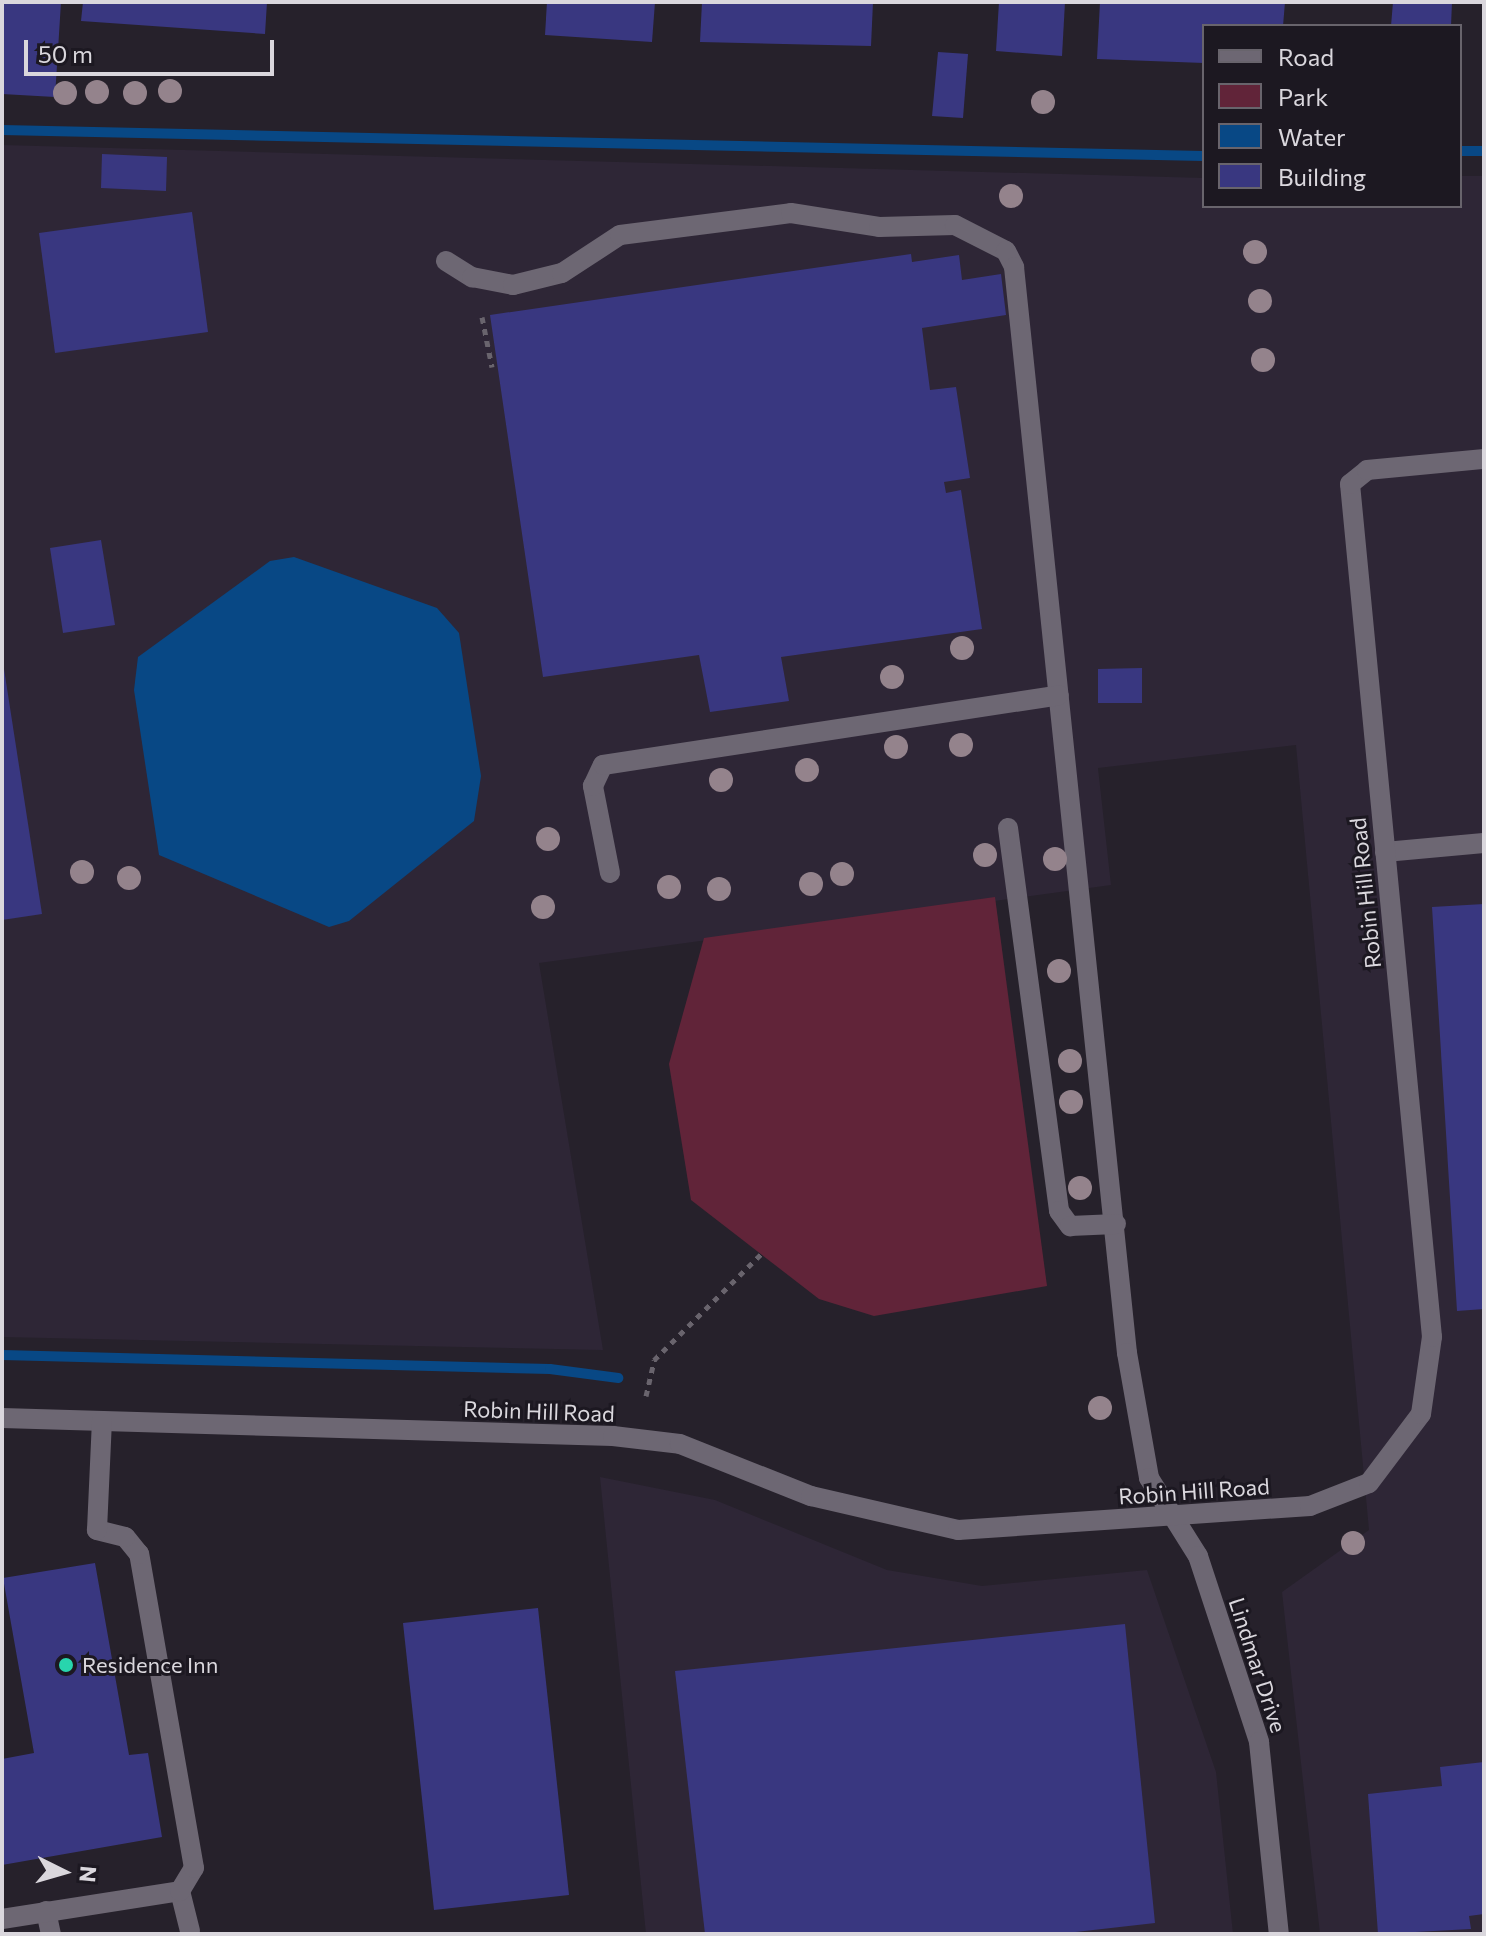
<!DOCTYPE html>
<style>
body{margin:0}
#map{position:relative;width:1486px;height:1936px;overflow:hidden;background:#26212b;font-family:Commissioner,sans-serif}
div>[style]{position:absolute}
.built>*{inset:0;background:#2e2636}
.green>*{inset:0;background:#612439}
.water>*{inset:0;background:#084885}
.stream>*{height:10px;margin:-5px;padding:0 5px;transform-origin:5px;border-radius:5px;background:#084885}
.building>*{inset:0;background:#393780}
.path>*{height:5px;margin-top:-2.5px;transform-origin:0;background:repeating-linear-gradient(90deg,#69646d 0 6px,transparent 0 12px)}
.minor>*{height:20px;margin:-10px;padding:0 10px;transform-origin:10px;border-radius:10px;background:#6d6773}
.trees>*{width:24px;height:24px;margin:-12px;border-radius:50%;background:#94838c}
.dots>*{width:22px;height:22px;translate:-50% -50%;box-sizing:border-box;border:4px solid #1c1821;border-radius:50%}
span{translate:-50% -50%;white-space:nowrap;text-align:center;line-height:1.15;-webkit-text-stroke:6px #1c1821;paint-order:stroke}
.street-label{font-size:22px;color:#dad7dd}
.poi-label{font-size:22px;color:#dad7dd}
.left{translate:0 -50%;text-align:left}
.frame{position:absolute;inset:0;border:4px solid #dad7dd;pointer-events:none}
.legend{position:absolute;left:1202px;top:24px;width:260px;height:184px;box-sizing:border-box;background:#1c1821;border:2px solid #68646c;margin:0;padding:10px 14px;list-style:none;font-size:24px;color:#dad7dd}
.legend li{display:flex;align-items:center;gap:16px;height:40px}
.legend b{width:40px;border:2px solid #68646c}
.north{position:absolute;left:24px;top:1832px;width:80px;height:80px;-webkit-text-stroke:6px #1c1821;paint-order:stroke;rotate:95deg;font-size:22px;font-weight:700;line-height:32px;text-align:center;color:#dad7dd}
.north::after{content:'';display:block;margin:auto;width:28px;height:36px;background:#dad7dd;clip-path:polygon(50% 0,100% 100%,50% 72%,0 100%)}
.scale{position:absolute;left:24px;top:40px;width:250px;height:36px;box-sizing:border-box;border:4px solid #dad7dd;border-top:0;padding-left:10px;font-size:24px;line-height:28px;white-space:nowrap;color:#dad7dd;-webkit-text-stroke:6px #1c1821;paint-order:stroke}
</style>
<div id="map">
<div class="built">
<div style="clip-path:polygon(2px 145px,1204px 178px,1204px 206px,1460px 206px,1460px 176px,1484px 176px,1484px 1934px,1320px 1934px,1282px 1592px,1369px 1530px,1296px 745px,1098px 768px,1111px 885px,539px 963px,603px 1350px,2px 1337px)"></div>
<div style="clip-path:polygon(600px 1477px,715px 1500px,887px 1570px,982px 1586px,1147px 1570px,1216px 1772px,1233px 1934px,646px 1934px)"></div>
</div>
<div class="green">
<div style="clip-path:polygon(995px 897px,1047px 1286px,874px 1316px,819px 1299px,691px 1200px,669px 1064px,704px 938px)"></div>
</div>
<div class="water">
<div style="clip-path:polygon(294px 557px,437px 608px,459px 633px,481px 776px,474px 821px,349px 921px,329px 927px,159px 855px,134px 690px,138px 657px,270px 561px)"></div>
</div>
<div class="stream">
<div style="left:2px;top:130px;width:1202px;rotate:1.24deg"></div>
<div style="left:1460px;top:151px;width:24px"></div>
<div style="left:2px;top:1355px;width:548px;rotate:1.46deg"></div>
<div style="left:550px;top:1369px;width:69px;rotate:7.5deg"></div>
</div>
<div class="building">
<div style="clip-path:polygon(2px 2px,61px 2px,55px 97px,2px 94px)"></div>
<div style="clip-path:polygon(83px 2px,267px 2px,265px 34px,81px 21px)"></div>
<div style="clip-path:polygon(547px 2px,655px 2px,652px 42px,545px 35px)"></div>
<div style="clip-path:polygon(702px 2px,873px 2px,871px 46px,700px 42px)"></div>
<div style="clip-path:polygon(999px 2px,1065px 2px,1062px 56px,996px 51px)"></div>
<div style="clip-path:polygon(1100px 2px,1285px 2px,1283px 26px,1204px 26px,1204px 63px,1097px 59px)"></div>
<div style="clip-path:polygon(1393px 2px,1452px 2px,1451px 26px,1391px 26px)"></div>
<div style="clip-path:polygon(938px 52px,968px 54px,963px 118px,932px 116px)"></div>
<div style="clip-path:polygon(102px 154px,167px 157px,166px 191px,101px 188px)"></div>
<div style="clip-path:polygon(192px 212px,208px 332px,55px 353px,39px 233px)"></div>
<div style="clip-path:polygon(911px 254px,912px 262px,959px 255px,962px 280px,1001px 274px,1006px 315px,922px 328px,930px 390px,956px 387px,970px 478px,944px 482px,946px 493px,961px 490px,982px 629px,781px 657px,789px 701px,710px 712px,699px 655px,543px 677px,490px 315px)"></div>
<div style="clip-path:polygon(101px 540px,115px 625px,63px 633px,50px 548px)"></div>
<div style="clip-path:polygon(2px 656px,42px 914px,2px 920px)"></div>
<div style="clip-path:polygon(1142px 668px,1142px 703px,1098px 703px,1098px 669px)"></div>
<div style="clip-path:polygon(1484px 904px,1484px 1309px,1457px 1311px,1432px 907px)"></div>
<div style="clip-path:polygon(95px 1563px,129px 1755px,148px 1753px,162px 1837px,2px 1865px,2px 1759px,34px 1753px,3px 1578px)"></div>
<div style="clip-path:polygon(538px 1608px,569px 1895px,434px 1910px,403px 1623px)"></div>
<div style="clip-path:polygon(1125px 1624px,1155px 1923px,1058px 1934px,705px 1934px,675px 1671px)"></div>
<div style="clip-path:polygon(1484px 1762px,1484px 1914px,1469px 1916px,1471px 1929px,1378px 1934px,1368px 1794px,1442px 1786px,1440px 1767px)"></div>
</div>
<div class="path">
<div style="left:482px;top:317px;width:51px;rotate:78.7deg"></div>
<div style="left:646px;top:1396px;width:37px;rotate:-77deg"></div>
<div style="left:654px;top:1360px;width:151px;rotate:-44.7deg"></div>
</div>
<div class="minor">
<div style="left:446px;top:261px;width:31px;rotate:32deg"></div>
<div style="left:472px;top:277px;width:42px;rotate:11deg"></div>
<div style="left:513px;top:285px;width:50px;rotate:-13.8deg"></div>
<div style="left:562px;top:273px;width:69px;rotate:-33.2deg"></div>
<div style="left:620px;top:235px;width:172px;rotate:-7.3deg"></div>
<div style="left:791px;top:213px;width:89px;rotate:9deg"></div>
<div style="left:879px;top:227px;width:76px;rotate:-1.5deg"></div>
<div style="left:955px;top:225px;width:57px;rotate:27deg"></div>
<div style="left:1006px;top:251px;width:18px;rotate:63deg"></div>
<div style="left:1014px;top:267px;width:1092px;rotate:84.06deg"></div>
<div style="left:1127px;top:1353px;width:127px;rotate:80deg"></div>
<div style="left:1149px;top:1478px;width:92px;rotate:57.9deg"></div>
<div style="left:1198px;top:1556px;width:196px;rotate:71.8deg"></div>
<div style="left:1259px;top:1742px;width:193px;rotate:84.1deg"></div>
<div style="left:1008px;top:828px;width:386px;rotate:82.4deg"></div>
<div style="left:1059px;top:1211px;width:19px;rotate:54deg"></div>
<div style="left:1070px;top:1226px;width:46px;rotate:-2.5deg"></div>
<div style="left:1385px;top:852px;width:99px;rotate:-5.2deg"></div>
<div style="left:610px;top:873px;width:89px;rotate:-101.1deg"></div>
<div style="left:593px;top:786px;width:23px;rotate:-65deg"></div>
<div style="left:603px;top:765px;width:461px;rotate:-8.7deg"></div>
<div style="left:2px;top:1418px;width:611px;rotate:1.69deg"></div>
<div style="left:613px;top:1436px;width:67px;rotate:6.8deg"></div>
<div style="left:680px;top:1444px;width:141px;rotate:21.7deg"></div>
<div style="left:811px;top:1496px;width:151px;rotate:13deg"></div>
<div style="left:958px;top:1530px;width:353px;rotate:-3.9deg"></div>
<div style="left:1310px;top:1506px;width:63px;rotate:-21.3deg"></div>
<div style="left:1369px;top:1483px;width:86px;rotate:-53deg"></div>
<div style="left:1421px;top:1414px;width:78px;rotate:-81.9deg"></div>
<div style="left:1432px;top:1337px;width:857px;rotate:-95.49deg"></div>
<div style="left:1350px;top:484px;width:22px;rotate:-39deg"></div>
<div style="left:1367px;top:470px;width:118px;rotate:-5.4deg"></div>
<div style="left:180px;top:1891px;width:41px;rotate:76deg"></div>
<div style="left:46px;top:1911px;width:24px;rotate:78deg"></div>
<div style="left:2px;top:1919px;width:180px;rotate:-8.9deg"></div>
<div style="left:180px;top:1891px;width:27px;rotate:-59deg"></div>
<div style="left:194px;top:1868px;width:319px;rotate:-99.9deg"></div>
<div style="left:139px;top:1554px;width:22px;rotate:-129deg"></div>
<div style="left:125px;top:1537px;width:29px;rotate:-166deg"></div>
<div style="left:97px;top:1530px;width:109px;rotate:-87.4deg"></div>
</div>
<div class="trees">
<div style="left:170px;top:91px"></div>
<div style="left:97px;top:92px"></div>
<div style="left:65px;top:93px"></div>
<div style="left:135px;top:93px"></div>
<div style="left:1043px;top:102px"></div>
<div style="left:1011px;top:196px"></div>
<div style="left:1255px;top:252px"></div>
<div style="left:1260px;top:301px"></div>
<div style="left:1263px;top:360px"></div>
<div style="left:962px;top:648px"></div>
<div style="left:892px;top:677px"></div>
<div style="left:961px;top:745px"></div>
<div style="left:896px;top:747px"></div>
<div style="left:807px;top:770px"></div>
<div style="left:721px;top:780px"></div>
<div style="left:548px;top:839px"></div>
<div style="left:985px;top:855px"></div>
<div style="left:1055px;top:859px"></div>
<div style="left:82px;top:872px"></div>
<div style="left:842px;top:874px"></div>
<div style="left:129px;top:878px"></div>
<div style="left:811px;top:884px"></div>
<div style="left:669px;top:887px"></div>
<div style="left:719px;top:889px"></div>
<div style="left:543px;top:907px"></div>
<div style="left:1059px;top:971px"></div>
<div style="left:1070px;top:1061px"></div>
<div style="left:1071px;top:1102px"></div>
<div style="left:1080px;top:1188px"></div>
<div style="left:1100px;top:1408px"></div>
<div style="left:1353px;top:1543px"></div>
</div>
<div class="dots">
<div style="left:66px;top:1665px;background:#28d5ad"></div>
</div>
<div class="street-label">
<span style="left:1365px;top:893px;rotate:-96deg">Robin Hill Road</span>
<span style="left:539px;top:1411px;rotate:2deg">Robin Hill Road</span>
<span style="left:1194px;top:1491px;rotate:-4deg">Robin Hill Road</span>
<span style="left:1258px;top:1665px;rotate:72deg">Lindmar Drive</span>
</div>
<div class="poi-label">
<span class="left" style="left:82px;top:1665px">Residence Inn</span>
</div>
<div class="frame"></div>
<ul class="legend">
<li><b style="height:10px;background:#6d6773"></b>Road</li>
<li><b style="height:22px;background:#612439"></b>Park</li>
<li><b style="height:22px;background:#084885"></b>Water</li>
<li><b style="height:22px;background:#393780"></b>Building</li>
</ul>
<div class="north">N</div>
<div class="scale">50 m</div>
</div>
